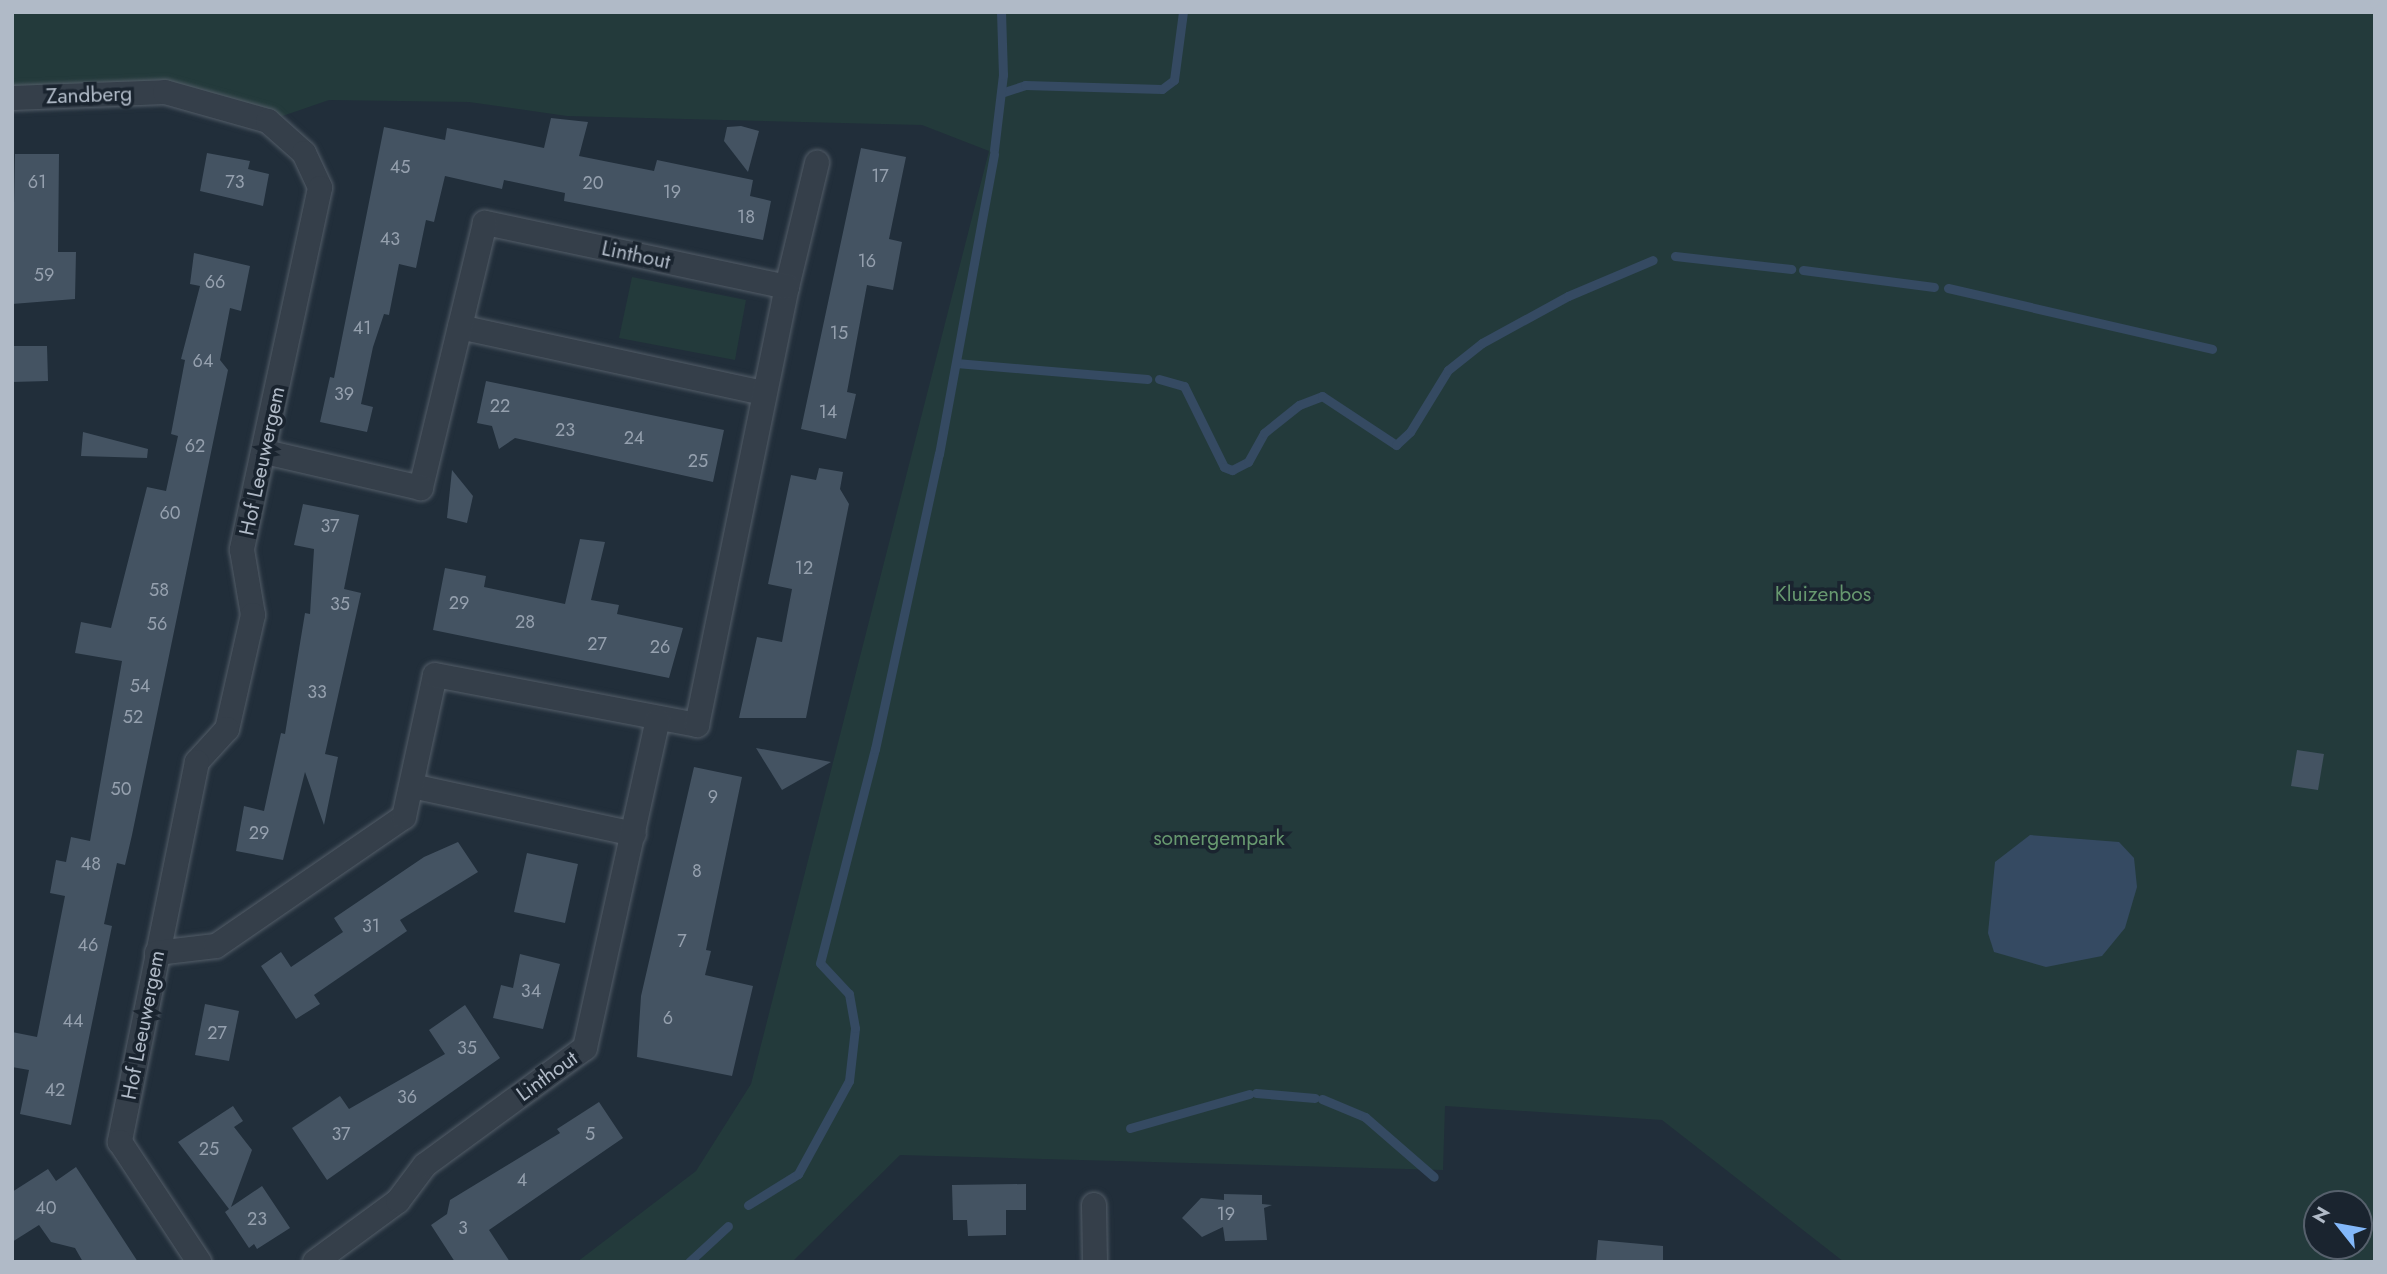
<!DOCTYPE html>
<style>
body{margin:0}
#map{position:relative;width:2387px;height:1274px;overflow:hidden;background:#212e3a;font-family:Jost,sans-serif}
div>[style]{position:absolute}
.green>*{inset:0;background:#233a3b}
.water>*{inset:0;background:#354a62}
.stream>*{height:9px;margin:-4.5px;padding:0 4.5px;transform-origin:4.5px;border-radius:4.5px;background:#354a62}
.building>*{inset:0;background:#445362}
.roads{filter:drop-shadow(0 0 2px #535d68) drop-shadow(0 0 2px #535d68)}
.street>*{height:24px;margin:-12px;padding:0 12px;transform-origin:12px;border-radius:12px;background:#353f4a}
span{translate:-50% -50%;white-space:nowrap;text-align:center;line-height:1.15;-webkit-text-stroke:7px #1a242f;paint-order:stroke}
.number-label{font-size:18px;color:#95a0ae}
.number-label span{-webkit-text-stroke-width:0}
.street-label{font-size:21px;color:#b0bac7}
.park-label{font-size:21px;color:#67986f}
.frame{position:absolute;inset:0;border:14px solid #b0bac7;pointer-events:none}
.north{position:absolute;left:2303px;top:1190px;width:70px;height:70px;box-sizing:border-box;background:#1a242f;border:2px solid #56606c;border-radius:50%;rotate:301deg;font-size:19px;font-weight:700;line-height:28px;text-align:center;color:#b0bac7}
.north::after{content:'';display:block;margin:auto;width:24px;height:32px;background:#83b8f9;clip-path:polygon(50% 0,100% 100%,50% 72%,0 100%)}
</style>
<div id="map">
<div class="green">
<div style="clip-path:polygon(evenodd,12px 12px,2375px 12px,2375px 1262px,1844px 1262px,1662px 1120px,1445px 1106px,1443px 1170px,900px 1155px,792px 1262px,577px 1262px,696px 1171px,751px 1084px,989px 151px,922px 125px,567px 116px,469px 102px,329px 100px,268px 121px,165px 92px,12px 97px,12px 12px,2317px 1204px,2359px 1204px,2359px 1246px,2317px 1246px,2317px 1204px)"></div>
<div style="clip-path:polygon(632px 277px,746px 300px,735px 360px,619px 338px)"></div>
</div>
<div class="water">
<div style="clip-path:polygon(2030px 835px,2119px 842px,2134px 858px,2137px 887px,2125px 928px,2102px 956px,2046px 967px,1994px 952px,1988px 933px,1995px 862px)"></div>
</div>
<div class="stream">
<div style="left:1001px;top:93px;width:25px;rotate:-18deg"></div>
<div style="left:1025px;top:85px;width:137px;rotate:1.7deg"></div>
<div style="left:1162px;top:89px;width:15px;rotate:-37deg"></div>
<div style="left:1174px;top:80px;width:69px;rotate:-82.5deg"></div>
<div style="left:994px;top:150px;width:76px;rotate:-83.2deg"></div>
<div style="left:1003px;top:75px;width:63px;rotate:-91.8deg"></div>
<div style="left:1675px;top:256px;width:117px;rotate:6.4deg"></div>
<div style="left:1803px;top:270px;width:132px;rotate:7.4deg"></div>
<div style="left:1948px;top:288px;width:271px;rotate:13deg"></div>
<div style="left:956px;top:363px;width:192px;rotate:4.8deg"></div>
<div style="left:1159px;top:379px;width:26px;rotate:16deg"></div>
<div style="left:1184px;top:386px;width:90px;rotate:63.7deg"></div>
<div style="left:1224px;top:467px;width:9px;rotate:21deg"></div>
<div style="left:1232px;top:470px;width:18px;rotate:-27deg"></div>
<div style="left:1248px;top:462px;width:33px;rotate:-61deg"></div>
<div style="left:1264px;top:433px;width:45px;rotate:-38.7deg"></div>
<div style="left:1299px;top:405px;width:25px;rotate:-21deg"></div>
<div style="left:1322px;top:396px;width:89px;rotate:33.5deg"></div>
<div style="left:1396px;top:445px;width:19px;rotate:-43deg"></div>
<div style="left:1410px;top:432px;width:73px;rotate:-58.5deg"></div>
<div style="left:1448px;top:370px;width:43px;rotate:-38.5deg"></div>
<div style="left:1482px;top:343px;width:98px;rotate:-28.7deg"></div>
<div style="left:1568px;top:296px;width:92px;rotate:-23deg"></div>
<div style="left:1256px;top:1093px;width:59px;rotate:4.8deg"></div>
<div style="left:1322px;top:1099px;width:47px;rotate:22.7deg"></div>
<div style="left:1365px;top:1117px;width:91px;rotate:41deg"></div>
<div style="left:1130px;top:1128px;width:124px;rotate:-15.9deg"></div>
<div style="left:748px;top:1205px;width:59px;rotate:-31.8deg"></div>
<div style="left:798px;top:1174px;width:106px;rotate:-61.3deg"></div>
<div style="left:849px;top:1081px;width:53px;rotate:-83.5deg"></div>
<div style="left:855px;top:1028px;width:35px;rotate:-100deg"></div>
<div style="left:849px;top:994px;width:42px;rotate:-133.1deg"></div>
<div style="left:820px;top:963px;width:221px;rotate:-75.6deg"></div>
<div style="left:875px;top:749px;width:302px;rotate:-77.8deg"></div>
<div style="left:939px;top:454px;width:305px;rotate:-79.6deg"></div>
<div style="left:689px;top:1262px;width:53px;rotate:-42.7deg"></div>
</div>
<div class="building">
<div style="clip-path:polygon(551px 118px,588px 122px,579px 156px,654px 171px,657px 160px,753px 180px,750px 196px,771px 201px,763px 240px,564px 201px,565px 193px,504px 180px,502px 189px,445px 176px,434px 222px,426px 220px,416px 268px,399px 264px,389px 315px,384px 314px,373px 347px,361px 404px,373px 407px,367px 432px,320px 422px,330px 377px,334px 378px,384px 127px,445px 140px,447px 128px,544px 148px)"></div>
<div style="clip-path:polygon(741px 126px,759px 131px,748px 172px,724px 141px,727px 127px)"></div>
<div style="clip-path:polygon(861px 148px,906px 157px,889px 239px,902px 242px,893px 290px,867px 285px,847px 392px,856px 394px,846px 439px,801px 429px)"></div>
<div style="clip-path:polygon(207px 153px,250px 161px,248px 169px,269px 174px,263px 206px,200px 191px)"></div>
<div style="clip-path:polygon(15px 154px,59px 154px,58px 252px,76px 252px,75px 299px,12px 304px)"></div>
<div style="clip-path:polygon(194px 253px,250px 266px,241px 311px,230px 308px,220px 360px,228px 370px,132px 835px,125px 865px,117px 863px,104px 924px,112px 926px,71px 1125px,20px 1114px,29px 1070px,12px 1067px,12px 1032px,37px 1037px,65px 896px,50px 893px,56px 860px,66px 862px,71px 837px,90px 841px,122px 661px,75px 653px,81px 622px,111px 628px,147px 487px,166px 491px,178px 436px,171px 434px,185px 360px,181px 359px,200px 286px,190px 284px)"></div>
<div style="clip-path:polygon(12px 346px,47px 346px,48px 381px,12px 382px)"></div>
<div style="clip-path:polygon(486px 381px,724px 430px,713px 482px,515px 438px,499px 449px,492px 426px,477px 423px)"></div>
<div style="clip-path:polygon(83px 432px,148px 449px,147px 458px,81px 456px)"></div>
<div style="clip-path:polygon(819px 468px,843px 472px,840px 489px,849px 504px,806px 718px,739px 718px,757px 637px,782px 642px,792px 589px,768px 584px,791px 475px,816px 480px)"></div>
<div style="clip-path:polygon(452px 470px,473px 496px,467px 523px,447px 518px)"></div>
<div style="clip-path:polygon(303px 504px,359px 515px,344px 589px,361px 593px,325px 754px,338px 757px,324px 825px,305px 772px,283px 860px,236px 851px,244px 806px,264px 811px,281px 733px,285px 734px,305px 613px,310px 614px,314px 549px,294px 545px)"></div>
<div style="clip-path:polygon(580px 539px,605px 542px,591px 600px,619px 605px,617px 614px,683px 628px,669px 678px,433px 630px,445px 568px,486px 576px,484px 587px,565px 604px)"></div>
<div style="clip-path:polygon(756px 748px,831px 762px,782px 790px)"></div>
<div style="clip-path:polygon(2297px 750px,2324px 754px,2318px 790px,2291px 786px)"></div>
<div style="clip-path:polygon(694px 767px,742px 777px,706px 950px,711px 951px,705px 975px,753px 986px,732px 1076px,637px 1057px,641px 996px)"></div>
<div style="clip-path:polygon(458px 842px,478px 872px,400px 920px,407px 931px,314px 995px,320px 1004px,296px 1019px,261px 966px,281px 952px,291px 967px,343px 932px,334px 918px,424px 857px)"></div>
<div style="clip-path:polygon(527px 853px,578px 864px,565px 923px,514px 912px)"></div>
<div style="clip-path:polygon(520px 954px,560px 964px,543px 1029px,493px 1018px,501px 985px,513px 988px)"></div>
<div style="clip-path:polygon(205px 1004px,239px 1011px,229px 1061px,195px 1055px)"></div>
<div style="clip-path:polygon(465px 1005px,500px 1058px,327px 1180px,292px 1128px,340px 1096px,349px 1109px,445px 1054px,429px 1030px)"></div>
<div style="clip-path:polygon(599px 1102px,623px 1138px,489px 1230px,510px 1262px,455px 1262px,431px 1225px,447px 1214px,450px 1200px,560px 1133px,557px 1129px)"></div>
<div style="clip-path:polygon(233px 1106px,243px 1121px,234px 1127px,252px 1150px,231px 1207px,262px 1186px,290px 1228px,257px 1249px,254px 1244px,249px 1248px,225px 1212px,229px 1209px,178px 1142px)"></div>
<div style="clip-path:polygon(76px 1167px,123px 1239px,138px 1262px,83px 1262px,75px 1248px,51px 1242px,39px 1225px,12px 1242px,12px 1192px,48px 1169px,56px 1181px)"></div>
<div style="clip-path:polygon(1026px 1184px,1026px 1210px,1006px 1210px,1006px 1235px,968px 1236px,967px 1220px,953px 1220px,952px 1185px)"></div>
<div style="clip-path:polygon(1224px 1194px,1262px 1195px,1262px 1204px,1272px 1205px,1264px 1208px,1267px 1240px,1225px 1241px,1223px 1227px,1202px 1237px,1182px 1218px,1201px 1198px,1224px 1200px)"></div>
<div style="clip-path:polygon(1598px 1240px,1663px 1246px,1663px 1262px,1596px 1262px)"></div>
</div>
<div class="roads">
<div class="street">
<div style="left:12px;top:98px;width:153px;rotate:-2.2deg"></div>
<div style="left:165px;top:92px;width:107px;rotate:15.7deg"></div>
<div style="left:268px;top:121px;width:48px;rotate:41.6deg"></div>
<div style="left:304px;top:153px;width:38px;rotate:65deg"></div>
<div style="left:320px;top:188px;width:370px;rotate:102.2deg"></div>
<div style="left:242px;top:550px;width:66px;rotate:80.4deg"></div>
<div style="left:253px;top:615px;width:117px;rotate:102.8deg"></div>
<div style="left:227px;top:729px;width:45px;rotate:132.3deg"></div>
<div style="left:197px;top:762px;width:388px;rotate:101.5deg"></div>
<div style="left:120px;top:1142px;width:144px;rotate:56.6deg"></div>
<div style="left:787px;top:287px;width:128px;rotate:-76.4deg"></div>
<div style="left:460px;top:327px;width:310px;rotate:12.3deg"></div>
<div style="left:412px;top:786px;width:227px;rotate:12.2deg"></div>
<div style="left:157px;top:953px;width:59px;rotate:-6.8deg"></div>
<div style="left:216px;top:946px;width:228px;rotate:-34.5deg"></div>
<div style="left:404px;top:817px;width:145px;rotate:-77.7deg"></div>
<div style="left:435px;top:675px;width:267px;rotate:10.8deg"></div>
<div style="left:697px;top:725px;width:447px;rotate:-78.4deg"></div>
<div style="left:787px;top:287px;width:309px;rotate:-168deg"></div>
<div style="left:485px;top:223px;width:273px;rotate:103.6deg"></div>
<div style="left:421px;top:488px;width:160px;rotate:-167deg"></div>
<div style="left:1094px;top:1205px;width:57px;rotate:89deg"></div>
<div style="left:315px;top:1262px;width:103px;rotate:-36.3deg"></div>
<div style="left:398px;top:1201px;width:45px;rotate:-53.1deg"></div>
<div style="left:425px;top:1165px;width:198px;rotate:-36.2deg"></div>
<div style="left:585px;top:1048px;width:336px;rotate:-77.5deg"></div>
</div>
</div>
<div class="number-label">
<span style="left:400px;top:167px">45</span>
<span style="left:880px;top:176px">17</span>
<span style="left:37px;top:182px">61</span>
<span style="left:235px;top:182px">73</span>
<span style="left:593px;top:183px">20</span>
<span style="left:672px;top:192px">19</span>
<span style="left:746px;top:217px">18</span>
<span style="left:390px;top:239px">43</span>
<span style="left:867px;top:261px">16</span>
<span style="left:44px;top:275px">59</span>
<span style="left:215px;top:282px">66</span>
<span style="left:362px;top:328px">41</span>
<span style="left:839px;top:333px">15</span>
<span style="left:203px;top:361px">64</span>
<span style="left:344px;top:394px">39</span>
<span style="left:500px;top:406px">22</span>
<span style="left:828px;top:412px">14</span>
<span style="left:565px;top:430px">23</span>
<span style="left:634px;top:438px">24</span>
<span style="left:195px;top:446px">62</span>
<span style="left:698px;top:461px">25</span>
<span style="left:170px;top:513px">60</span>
<span style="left:330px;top:526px">37</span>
<span style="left:804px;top:568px">12</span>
<span style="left:159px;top:590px">58</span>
<span style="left:459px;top:603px">29</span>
<span style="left:340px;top:604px">35</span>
<span style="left:525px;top:622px">28</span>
<span style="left:157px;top:624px">56</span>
<span style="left:597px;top:644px">27</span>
<span style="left:660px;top:647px">26</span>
<span style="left:140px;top:686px">54</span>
<span style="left:317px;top:692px">33</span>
<span style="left:133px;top:717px">52</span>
<span style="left:121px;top:789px">50</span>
<span style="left:713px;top:797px">9</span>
<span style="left:259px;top:833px">29</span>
<span style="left:91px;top:864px">48</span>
<span style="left:697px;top:871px">8</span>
<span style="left:371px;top:926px">31</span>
<span style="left:682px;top:941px">7</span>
<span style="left:88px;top:945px">46</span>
<span style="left:531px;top:991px">34</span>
<span style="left:668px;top:1018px">6</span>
<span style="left:73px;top:1021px">44</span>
<span style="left:217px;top:1033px">27</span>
<span style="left:467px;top:1048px">35</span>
<span style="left:55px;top:1090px">42</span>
<span style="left:407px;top:1097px">36</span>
<span style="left:341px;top:1134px">37</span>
<span style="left:590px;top:1134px">5</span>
<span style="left:209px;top:1149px">25</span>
<span style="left:522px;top:1180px">4</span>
<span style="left:46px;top:1208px">40</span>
<span style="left:1226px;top:1214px">19</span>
<span style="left:257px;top:1219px">23</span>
<span style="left:463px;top:1228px">3</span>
</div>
<div class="street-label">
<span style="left:89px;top:95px;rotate:-2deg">Zandberg</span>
<span style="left:636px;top:255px;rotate:12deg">Linthout</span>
<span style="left:262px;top:461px;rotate:-78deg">Hof Leeuwergem</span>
<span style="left:143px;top:1025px;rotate:-79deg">Hof Leeuwergem</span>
<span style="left:547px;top:1076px;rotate:-36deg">Linthout</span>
</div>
<div class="park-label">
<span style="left:1823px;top:594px">Kluizenbos</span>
<span style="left:1219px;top:838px">somergempark</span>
</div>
<div class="frame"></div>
<div class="north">N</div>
</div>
